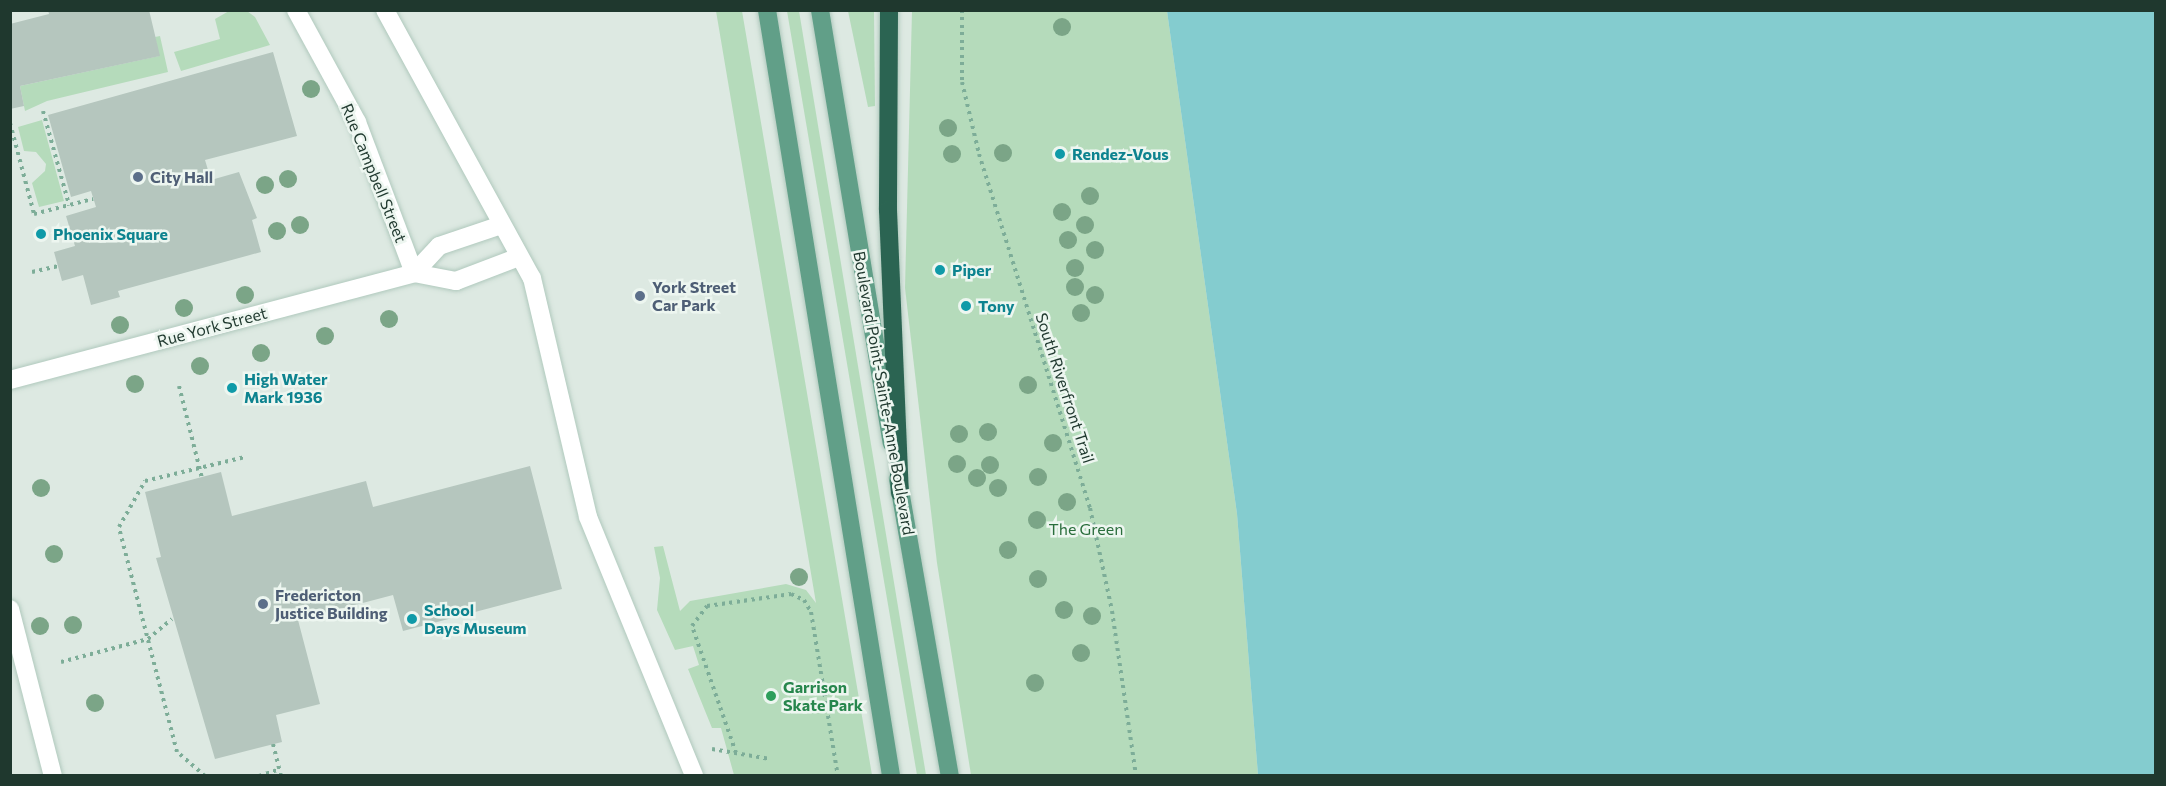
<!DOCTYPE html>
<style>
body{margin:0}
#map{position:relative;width:2166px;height:786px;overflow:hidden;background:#dde9e2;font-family:Commissioner,sans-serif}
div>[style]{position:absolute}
.green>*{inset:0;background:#b5dbbb}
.water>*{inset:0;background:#84cccf}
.building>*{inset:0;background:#b5c6be}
.path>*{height:4px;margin-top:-2px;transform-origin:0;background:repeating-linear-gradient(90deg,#7dad98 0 3px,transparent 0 7.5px)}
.roads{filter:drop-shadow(0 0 2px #b0c9bd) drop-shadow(0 0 2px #b0c9bd)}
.lane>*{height:18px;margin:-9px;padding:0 9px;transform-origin:9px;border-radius:9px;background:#fff}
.street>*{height:18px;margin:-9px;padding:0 9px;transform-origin:9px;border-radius:9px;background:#fff}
.secondary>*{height:18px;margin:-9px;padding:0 9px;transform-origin:9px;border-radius:9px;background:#fff}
.primary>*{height:18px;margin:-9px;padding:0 9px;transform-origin:9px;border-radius:9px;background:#619f88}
.highway>*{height:18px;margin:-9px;padding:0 9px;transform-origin:9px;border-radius:9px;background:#2b6452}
.trees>*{width:18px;height:18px;margin:-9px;border-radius:50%;background:#7ba587}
.dots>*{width:16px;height:16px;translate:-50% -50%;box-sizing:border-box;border:3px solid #edf6f0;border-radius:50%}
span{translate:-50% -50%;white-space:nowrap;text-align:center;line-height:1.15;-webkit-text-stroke:5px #edf6f0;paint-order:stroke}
.culture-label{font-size:16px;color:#0d838f;font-weight:700}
.left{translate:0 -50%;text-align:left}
.street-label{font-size:16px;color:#1f382e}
.service-label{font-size:16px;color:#4e5e75;font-weight:700}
.park-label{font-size:16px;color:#2a6e3c}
.leisure-label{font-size:16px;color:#27864d;font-weight:700}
.frame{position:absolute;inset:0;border:12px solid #1f382e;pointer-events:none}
</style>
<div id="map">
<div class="green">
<div style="clip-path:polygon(229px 11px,247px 11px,255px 17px,270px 45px,181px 71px,174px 52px,220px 39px,215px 19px)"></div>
<div style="clip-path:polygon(716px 11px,742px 11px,872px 775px,734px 775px,721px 728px,712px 728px,688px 669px,699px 665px,693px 646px,675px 650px,657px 610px,660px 578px,654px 547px,663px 546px,680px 611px,690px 601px,786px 584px,806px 590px,816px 603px)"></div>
<div style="clip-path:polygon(787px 11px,799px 11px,926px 775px,917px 775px)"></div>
<div style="clip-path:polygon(848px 11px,874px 11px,875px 106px,868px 107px)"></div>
<div style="clip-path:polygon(912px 11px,1167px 11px,1237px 514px,1258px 775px,971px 775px,937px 563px,905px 288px)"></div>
<div style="clip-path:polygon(160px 36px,168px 72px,47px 101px,25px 111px,20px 86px,159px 56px,155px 37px)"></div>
<div style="clip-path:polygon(42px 120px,64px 201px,39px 207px,32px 183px,45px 171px,46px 164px,36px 152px,24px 151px,18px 127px)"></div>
</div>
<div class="water">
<div style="clip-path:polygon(1167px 11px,2155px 11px,2155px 775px,1258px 775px,1237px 514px)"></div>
</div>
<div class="building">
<div style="clip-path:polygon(48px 10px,149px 10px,160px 56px,20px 86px,24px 106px,10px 109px,10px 24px,49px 14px)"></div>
<div style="clip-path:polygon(273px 52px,297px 136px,205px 160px,211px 180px,239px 172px,257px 218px,252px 220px,261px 252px,118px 291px,120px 297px,91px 305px,83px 275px,62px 281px,54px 252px,75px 246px,66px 216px,96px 207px,91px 191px,71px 197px,48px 115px)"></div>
<div style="clip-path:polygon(530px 466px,562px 589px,403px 631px,393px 595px,298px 620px,320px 704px,276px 715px,282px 742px,215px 759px,156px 558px,161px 557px,145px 492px,221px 472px,232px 516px,366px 481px,373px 507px)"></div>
</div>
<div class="path">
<div style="left:962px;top:10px;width:72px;rotate:90deg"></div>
<div style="left:962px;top:82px;width:74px;rotate:76.7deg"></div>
<div style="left:979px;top:154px;width:371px;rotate:72.6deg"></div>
<div style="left:1090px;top:508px;width:105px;rotate:77.9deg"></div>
<div style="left:1112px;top:611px;width:167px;rotate:81.7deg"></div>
<div style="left:43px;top:111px;width:98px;rotate:74.5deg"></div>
<div style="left:10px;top:123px;width:94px;rotate:75.2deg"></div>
<div style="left:34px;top:214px;width:61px;rotate:-14.3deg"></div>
<div style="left:32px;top:272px;width:27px;rotate:-13deg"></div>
<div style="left:179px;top:386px;width:95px;rotate:76deg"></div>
<div style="left:61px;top:662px;width:90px;rotate:-14.8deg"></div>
<div style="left:148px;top:639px;width:31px;rotate:-40deg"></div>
<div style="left:273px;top:744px;width:33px;rotate:76deg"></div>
<div style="left:712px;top:749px;width:59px;rotate:9.8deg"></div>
<div style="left:736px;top:753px;width:134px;rotate:-109.1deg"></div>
<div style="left:692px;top:626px;width:25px;rotate:-53deg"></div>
<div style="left:707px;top:606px;width:85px;rotate:-8.1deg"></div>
<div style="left:791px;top:594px;width:14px;rotate:25deg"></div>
<div style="left:804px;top:600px;width:14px;rotate:60deg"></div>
<div style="left:811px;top:612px;width:166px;rotate:80.7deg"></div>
<div style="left:205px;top:776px;width:37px;rotate:-139deg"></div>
<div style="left:177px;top:752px;width:232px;rotate:-104.5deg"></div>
<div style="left:119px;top:527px;width:53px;rotate:-60.5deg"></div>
<div style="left:145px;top:481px;width:103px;rotate:-13.5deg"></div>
<div style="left:259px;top:776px;width:22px;rotate:-18deg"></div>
</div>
<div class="roads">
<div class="lane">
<div style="left:385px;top:10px;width:306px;rotate:61.3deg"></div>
<div style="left:532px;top:278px;width:245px;rotate:76.8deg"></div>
<div style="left:588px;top:517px;width:280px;rotate:67.7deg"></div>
<div style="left:414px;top:273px;width:43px;rotate:10.8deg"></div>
<div style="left:456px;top:281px;width:67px;rotate:-20.9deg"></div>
<div style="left:414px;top:273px;width:37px;rotate:-47deg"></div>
<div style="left:439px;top:246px;width:65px;rotate:-18.7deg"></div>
</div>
<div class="street">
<div style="left:296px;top:10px;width:128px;rotate:61.4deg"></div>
<div style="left:357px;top:122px;width:161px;rotate:69.3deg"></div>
</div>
<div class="secondary">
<div style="left:10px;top:380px;width:418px;rotate:-14.8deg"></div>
<div style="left:10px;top:609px;width:172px;rotate:75.6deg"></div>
</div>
<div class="primary">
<div style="left:767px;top:10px;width:776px;rotate:80.8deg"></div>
<div style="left:820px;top:10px;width:439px;rotate:80.6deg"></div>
<div style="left:898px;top:479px;width:302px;rotate:80.1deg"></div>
</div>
<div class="highway">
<div style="left:889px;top:10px;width:200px;rotate:90.3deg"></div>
<div style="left:888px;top:210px;width:283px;rotate:87.6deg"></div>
</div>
</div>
<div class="trees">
<div style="left:1062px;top:27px"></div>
<div style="left:311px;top:89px"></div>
<div style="left:948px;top:128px"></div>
<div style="left:1003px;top:153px"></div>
<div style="left:952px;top:154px"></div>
<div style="left:288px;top:179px"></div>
<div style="left:265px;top:185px"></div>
<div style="left:1090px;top:196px"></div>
<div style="left:1062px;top:212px"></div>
<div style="left:300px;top:225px"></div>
<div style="left:1085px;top:225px"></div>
<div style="left:277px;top:231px"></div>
<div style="left:1068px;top:240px"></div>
<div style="left:1095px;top:250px"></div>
<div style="left:1075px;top:268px"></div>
<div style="left:1075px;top:287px"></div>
<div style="left:245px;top:295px"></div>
<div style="left:1095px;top:295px"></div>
<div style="left:184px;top:308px"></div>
<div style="left:1081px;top:313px"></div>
<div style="left:389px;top:319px"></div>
<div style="left:120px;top:325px"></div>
<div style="left:325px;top:336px"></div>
<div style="left:261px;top:353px"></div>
<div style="left:200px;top:366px"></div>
<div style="left:135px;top:384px"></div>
<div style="left:1028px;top:385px"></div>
<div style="left:988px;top:432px"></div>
<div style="left:959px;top:434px"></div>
<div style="left:1053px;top:443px"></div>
<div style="left:957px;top:464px"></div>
<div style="left:990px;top:465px"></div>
<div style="left:1038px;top:477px"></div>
<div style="left:977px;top:478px"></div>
<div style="left:41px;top:488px"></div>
<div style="left:998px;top:488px"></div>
<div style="left:1067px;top:502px"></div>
<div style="left:1037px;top:520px"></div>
<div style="left:1008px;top:550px"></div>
<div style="left:54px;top:554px"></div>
<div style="left:799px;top:577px"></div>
<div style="left:1038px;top:579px"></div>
<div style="left:1064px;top:610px"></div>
<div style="left:1092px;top:616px"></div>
<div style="left:73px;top:625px"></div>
<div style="left:40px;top:626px"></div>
<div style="left:1081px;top:653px"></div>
<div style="left:1035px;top:683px"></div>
<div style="left:95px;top:703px"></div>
</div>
<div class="dots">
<div style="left:1060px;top:154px;background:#0f9aa8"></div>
<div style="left:138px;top:177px;background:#5c6f8a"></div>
<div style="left:41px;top:234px;background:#0f9aa8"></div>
<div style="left:940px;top:270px;background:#0f9aa8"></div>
<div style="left:640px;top:296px;background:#5c6f8a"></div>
<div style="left:966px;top:306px;background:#0f9aa8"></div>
<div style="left:232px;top:388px;background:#0f9aa8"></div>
<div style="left:263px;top:604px;background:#5c6f8a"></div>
<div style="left:412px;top:619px;background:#0f9aa8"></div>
<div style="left:771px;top:696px;background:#2e9e5b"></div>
</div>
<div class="culture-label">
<span class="left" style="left:1072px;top:154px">Rendez-Vous</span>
<span class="left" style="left:53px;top:234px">Phoenix Square</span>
<span class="left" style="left:952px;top:270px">Piper</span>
<span class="left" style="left:978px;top:306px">Tony</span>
<span class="left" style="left:244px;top:388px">High Water<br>Mark 1936</span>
<span class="left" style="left:424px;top:619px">School<br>Days Museum</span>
</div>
<div class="street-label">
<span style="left:374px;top:173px;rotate:68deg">Rue Campbell Street</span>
<span style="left:212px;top:327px;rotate:-15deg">Rue York Street</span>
<span style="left:1065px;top:388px;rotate:72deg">South Riverfront Trail</span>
<span style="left:884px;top:393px;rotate:80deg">Boulevard Point-Sainte-Anne Boulevard</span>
</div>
<div class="service-label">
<span class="left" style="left:150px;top:177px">City Hall</span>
<span class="left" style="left:652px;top:296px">York Street<br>Car Park</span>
<span class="left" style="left:275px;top:604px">Fredericton<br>Justice Building</span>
</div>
<div class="park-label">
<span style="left:1086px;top:529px">The Green</span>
</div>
<div class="leisure-label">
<span class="left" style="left:783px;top:696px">Garrison<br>Skate Park</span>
</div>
<div class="frame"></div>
</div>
